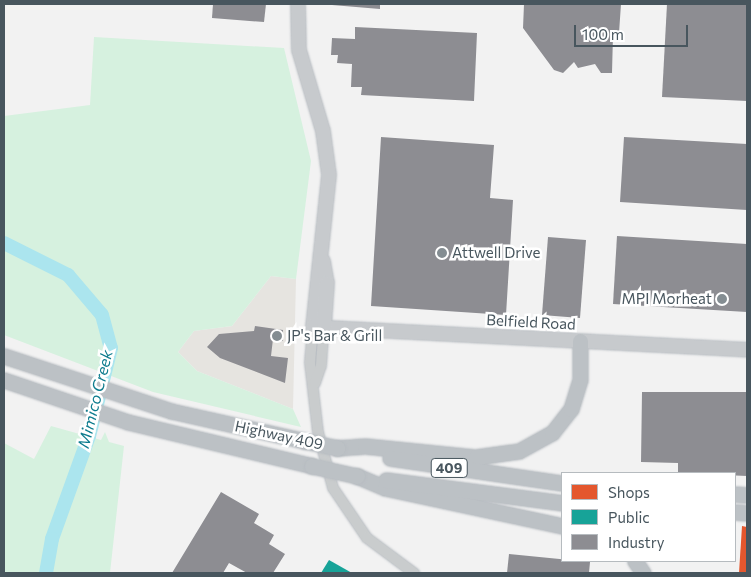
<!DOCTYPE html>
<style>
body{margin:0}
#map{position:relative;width:751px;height:577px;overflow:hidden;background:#f2f2f2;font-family:Commissioner,sans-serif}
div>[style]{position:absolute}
.commercial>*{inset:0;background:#e6e4e0}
.green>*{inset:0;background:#d6f1df}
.shops>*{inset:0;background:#e4572e}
.public>*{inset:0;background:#17a398}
.industry>*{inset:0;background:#8d8d92}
.river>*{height:14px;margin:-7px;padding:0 7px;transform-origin:7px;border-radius:7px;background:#abe5ee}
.roads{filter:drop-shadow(0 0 1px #b7bcc1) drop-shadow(0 0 1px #b7bcc1)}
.minor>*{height:10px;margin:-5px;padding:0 5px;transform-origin:5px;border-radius:5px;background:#c9cccd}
.major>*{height:14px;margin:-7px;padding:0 7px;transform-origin:7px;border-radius:7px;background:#c7cacd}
.highway>*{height:15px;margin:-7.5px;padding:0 7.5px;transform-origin:7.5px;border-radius:7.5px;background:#bcc1c5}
.bridges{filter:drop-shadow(0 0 1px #b7bcc1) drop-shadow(0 0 1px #b7bcc1)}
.highway-bridge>*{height:15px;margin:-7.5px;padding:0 7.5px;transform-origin:7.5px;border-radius:7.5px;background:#bcc1c5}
.dots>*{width:14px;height:14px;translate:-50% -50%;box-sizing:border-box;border:2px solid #fff;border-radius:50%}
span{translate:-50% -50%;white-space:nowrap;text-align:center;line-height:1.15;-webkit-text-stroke:5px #fff;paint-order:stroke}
.shield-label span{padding:1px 4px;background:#fff;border:1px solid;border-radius:4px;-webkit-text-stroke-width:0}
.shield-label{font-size:14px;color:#48565e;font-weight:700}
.poi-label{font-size:15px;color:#48565e}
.left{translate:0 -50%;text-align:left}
.right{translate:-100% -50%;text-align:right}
.street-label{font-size:15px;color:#48565e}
.water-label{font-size:16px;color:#0e7c8e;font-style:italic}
.frame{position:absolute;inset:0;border:5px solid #48565e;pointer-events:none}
.legend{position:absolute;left:561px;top:472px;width:175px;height:90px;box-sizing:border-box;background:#fff;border:1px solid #b6bbbf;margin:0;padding:6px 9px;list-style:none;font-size:15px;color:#48565e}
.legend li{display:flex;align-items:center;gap:10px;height:25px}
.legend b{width:25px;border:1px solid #b6bbbf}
.scale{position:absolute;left:574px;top:25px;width:114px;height:22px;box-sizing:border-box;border:2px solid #48565e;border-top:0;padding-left:6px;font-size:15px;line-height:18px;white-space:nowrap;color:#48565e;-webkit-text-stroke:4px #fff;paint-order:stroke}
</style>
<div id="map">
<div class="commercial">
<div style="clip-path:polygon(271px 276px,296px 279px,293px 409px,197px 371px,178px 352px,194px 331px,232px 326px)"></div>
</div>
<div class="green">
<div style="clip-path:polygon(94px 37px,284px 48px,311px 161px,296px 279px,271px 276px,232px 326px,194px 331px,178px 352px,197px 371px,293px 409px,301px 427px,153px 392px,4px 335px,4px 116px,90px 105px)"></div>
<div style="clip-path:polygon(51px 426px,101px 440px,105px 432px,109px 442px,124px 446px,110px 573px,4px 573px,4px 443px,34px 459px)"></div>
</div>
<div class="shops">
<div style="clip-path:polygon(742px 526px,747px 527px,747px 573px,739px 573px)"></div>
</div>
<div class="public">
<div style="clip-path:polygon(329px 560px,352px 573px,321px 573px)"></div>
</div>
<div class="industry">
<div style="clip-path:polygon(213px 4px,266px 4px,264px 22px,212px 18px)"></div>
<div style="clip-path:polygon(320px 4px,380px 4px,380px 9px)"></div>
<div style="clip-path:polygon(524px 4px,621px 4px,619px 33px,613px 35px,612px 73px,601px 73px,595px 64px,578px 68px,574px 62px,563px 73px,554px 70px,523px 28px)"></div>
<div style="clip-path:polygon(667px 4px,747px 4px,747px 101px,662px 97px)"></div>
<div style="clip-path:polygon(355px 27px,477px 33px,474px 101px,361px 95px,362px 87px,351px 87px,352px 64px,337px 63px,338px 55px,331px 55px,332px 38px,355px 39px)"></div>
<div style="clip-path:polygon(381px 137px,494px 145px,490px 198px,513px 200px,506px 315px,371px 306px)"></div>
<div style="clip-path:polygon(624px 137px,747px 144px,747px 210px,620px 202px)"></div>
<div style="clip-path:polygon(617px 236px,747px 244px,747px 312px,613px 304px)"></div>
<div style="clip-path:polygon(548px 237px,586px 240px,580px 318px,542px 315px)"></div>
<div style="clip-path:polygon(255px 326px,283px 330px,283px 341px,273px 339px,271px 356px,288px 358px,285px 383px,220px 358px,207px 347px,219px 334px,254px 331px)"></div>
<div style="clip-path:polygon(642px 392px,747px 392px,747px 476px,678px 473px,678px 463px,641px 462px)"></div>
<div style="clip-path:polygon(221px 492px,259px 514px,254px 523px,274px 535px,269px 544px,285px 554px,273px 573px,247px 573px,229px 563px,223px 573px,172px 573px)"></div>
<div style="clip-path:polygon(509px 554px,590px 562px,589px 573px,507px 573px)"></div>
</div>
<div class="river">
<div style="left:4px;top:243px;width:72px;rotate:26.6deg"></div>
<div style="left:68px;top:275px;width:52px;rotate:49.6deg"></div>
<div style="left:102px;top:315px;width:34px;rotate:75deg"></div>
<div style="left:111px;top:348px;width:91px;rotate:104deg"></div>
<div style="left:89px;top:436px;width:109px;rotate:109.8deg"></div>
<div style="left:52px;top:539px;width:35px;rotate:100deg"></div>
</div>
<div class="roads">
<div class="minor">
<div style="left:313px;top:327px;width:36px;rotate:95deg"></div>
<div style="left:310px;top:363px;width:69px;rotate:83.4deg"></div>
<div style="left:318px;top:432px;width:58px;rotate:75deg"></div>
<div style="left:333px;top:488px;width:60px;rotate:55.8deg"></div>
<div style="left:367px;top:538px;width:59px;rotate:36.7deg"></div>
<div style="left:315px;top:383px;width:18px;rotate:-71deg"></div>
<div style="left:321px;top:366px;width:39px;rotate:-86deg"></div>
</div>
<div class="major">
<div style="left:298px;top:4px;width:46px;rotate:88.8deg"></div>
<div style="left:299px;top:50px;width:84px;rotate:73.5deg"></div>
<div style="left:323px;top:131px;width:44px;rotate:82.2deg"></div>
<div style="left:329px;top:175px;width:153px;rotate:96deg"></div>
<div style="left:313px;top:327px;width:435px;rotate:3deg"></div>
<div style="left:323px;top:261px;width:22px;rotate:80deg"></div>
<div style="left:327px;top:283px;width:44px;rotate:93.9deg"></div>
</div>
<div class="highway">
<div style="left:4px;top:356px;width:176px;rotate:18.2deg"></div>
<div style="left:171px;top:411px;width:137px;rotate:12.6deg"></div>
<div style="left:4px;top:380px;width:131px;rotate:18.7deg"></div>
<div style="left:128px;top:422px;width:189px;rotate:13.4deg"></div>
<div style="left:337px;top:448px;width:28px;rotate:-4deg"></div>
<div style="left:365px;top:446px;width:112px;rotate:5.7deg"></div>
<div style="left:476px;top:457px;width:43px;rotate:-7.9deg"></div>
<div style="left:519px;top:451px;width:38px;rotate:-29deg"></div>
<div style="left:552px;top:433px;width:31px;rotate:-52deg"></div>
<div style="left:571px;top:409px;width:31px;rotate:-73deg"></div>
<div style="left:580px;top:379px;width:38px;rotate:-90deg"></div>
<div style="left:390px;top:458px;width:174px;rotate:8.3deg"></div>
<div style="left:357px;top:476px;width:30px;rotate:23deg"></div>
<div style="left:385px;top:488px;width:181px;rotate:12.1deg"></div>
<div style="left:386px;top:480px;width:177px;rotate:7.4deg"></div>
<div style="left:735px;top:494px;width:12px;rotate:5deg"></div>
<div style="left:735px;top:512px;width:12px;rotate:5deg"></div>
<div style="left:635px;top:561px;width:14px;rotate:56deg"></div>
</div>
</div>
<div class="bridges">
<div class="highway-bridge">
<div style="left:305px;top:441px;width:33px;rotate:12deg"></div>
<div style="left:312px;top:466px;width:46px;rotate:12.5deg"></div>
</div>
</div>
<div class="dots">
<div style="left:442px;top:253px;background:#848d92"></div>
<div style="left:722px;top:299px;background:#848d92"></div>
<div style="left:277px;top:336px;background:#848d92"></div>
</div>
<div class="shield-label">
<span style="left:449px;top:468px">409</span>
</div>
<div class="poi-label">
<span class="left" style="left:452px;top:253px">Attwell Drive</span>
<span class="right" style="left:712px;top:299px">MPI Morheat</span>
<span class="left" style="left:287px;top:336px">JP's Bar &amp; Grill</span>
</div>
<div class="street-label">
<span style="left:531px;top:322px;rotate:3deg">Belfield Road</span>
<span style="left:279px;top:435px;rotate:12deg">Highway 409</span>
</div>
<div class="water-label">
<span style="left:95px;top:399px;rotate:-76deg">Mimico Creek</span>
</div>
<div class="frame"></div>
<ul class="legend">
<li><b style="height:14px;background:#e4572e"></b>Shops</li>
<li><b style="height:14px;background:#17a398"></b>Public</li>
<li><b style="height:14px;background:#8d8d92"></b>Industry</li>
</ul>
<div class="scale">100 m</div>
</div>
